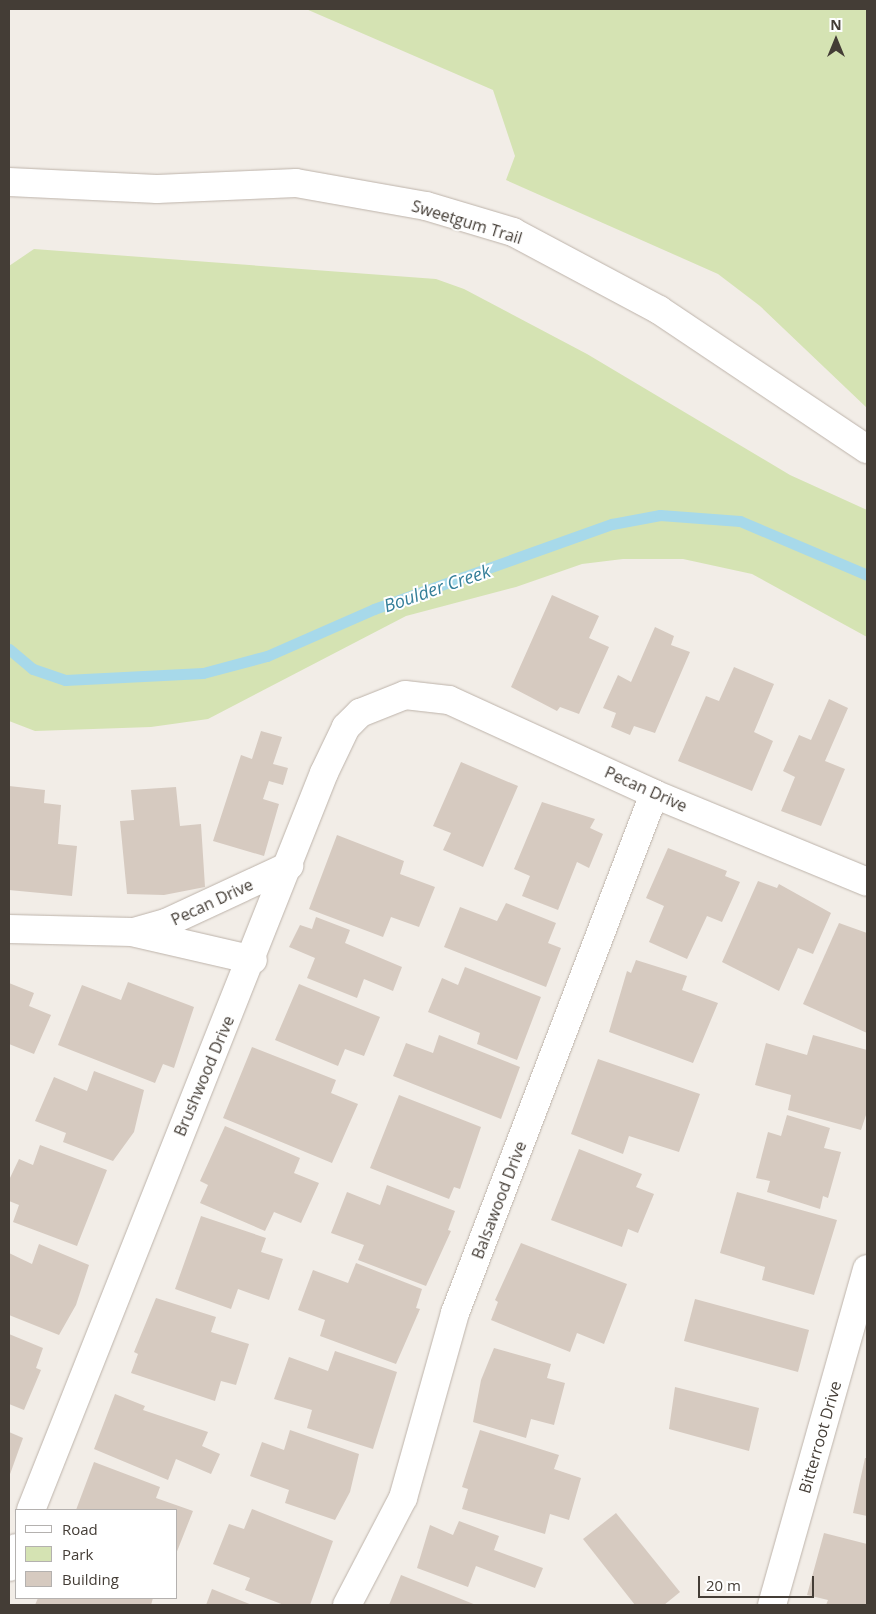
<!DOCTYPE html>
<style>
body{margin:0}
#map{position:relative;width:876px;height:1614px;overflow:hidden;background:#f2ede7;font-family:"Open Sans",sans-serif}
div>[style]{position:absolute}
.green>*{inset:0;background:#d5e3b3}
.stream>*{height:11px;margin:-5.5px;padding:0 5.5px;transform-origin:5.5px;border-radius:5.5px;background:#a7d9ea}
.building>*{inset:0;background:#d6cac0}
.roads{filter:drop-shadow(0 0 1px #bdb3aa) drop-shadow(0 0 1px #bdb3aa)}
.minor>*{height:28px;margin:-14px;padding:0 14px;transform-origin:14px;border-radius:14px;background:#fff}
span{translate:-50% -50%;white-space:nowrap;text-align:center;line-height:1.15;-webkit-text-stroke:4px #fff;paint-order:stroke}
.street-label{font-size:16px;color:#443d36}
.water-label{font-size:18px;color:#347e98;font-style:italic}
.frame{position:absolute;inset:0;border:10px solid #443d36;pointer-events:none}
.legend{position:absolute;left:15px;top:1509px;width:162px;height:90px;box-sizing:border-box;background:#fff;border:1px solid #b4b1af;margin:0;padding:6px 9px;list-style:none;font-size:15px;color:#443d36}
.legend li{display:flex;align-items:center;gap:10px;height:25px}
.legend b{width:25px;border:1px solid #b4b1af}
.north{position:absolute;left:811px;top:15px;width:50px;height:50px;-webkit-text-stroke:4px #fff;paint-order:stroke;rotate:0deg;font-size:14px;font-weight:700;line-height:20px;text-align:center;color:#443d36}
.north::after{content:'';display:block;margin:auto;width:18px;height:22px;background:#443d36;clip-path:polygon(50% 0,100% 100%,50% 72%,0 100%)}
.scale{position:absolute;left:698px;top:1576px;width:116px;height:22px;box-sizing:border-box;border:2px solid #443d36;border-top:0;padding-left:6px;font-size:15px;line-height:18px;white-space:nowrap;color:#443d36;-webkit-text-stroke:4px #fff;paint-order:stroke}
</style>
<div id="map">
<div class="green">
<div style="clip-path:polygon(306px 9px,867px 9px,867px 408px,760px 306px,718px 274px,506px 180px,515px 156px,493px 90px)"></div>
<div style="clip-path:polygon(34px 249px,436px 279px,464px 289px,587px 354px,790px 475px,867px 510px,867px 637px,752px 574px,683px 559px,623px 559px,582px 564px,516px 587px,406px 616px,208px 719px,151px 727px,35px 731px,9px 721px,9px 266px)"></div>
</div>
<div class="stream">
<div style="left:9px;top:649px;width:31px;rotate:40deg"></div>
<div style="left:33px;top:669px;width:34px;rotate:19deg"></div>
<div style="left:65px;top:680px;width:138px;rotate:-2.9deg"></div>
<div style="left:203px;top:673px;width:66px;rotate:-14.9deg"></div>
<div style="left:267px;top:656px;width:117px;rotate:-23.7deg"></div>
<div style="left:374px;top:609px;width:253px;rotate:-19.7deg"></div>
<div style="left:612px;top:524px;width:49px;rotate:-10.6deg"></div>
<div style="left:660px;top:515px;width:80px;rotate:4.3deg"></div>
<div style="left:740px;top:521px;width:138px;rotate:23deg"></div>
</div>
<div class="building">
<div style="clip-path:polygon(552px 595px,599px 616px,589px 638px,609px 647px,579px 714px,560px 707px,557px 711px,511px 687px)"></div>
<div style="clip-path:polygon(655px 627px,674px 636px,671px 645px,690px 652px,655px 733px,634px 726px,630px 735px,611px 727px,616px 713px,603px 708px,618px 675px,631px 682px)"></div>
<div style="clip-path:polygon(734px 667px,774px 684px,754px 732px,773px 741px,752px 791px,678px 761px,706px 696px,719px 701px)"></div>
<div style="clip-path:polygon(829px 699px,848px 708px,825px 761px,845px 769px,821px 826px,781px 811px,795px 777px,783px 771px,799px 735px,811px 740px)"></div>
<div style="clip-path:polygon(261px 731px,282px 737px,273px 764px,288px 768px,283px 785px,269px 781px,263px 799px,279px 804px,264px 856px,213px 841px,241px 755px,252px 759px)"></div>
<div style="clip-path:polygon(461px 762px,518px 786px,483px 867px,443px 850px,451px 833px,433px 826px)"></div>
<div style="clip-path:polygon(9px 786px,45px 790px,44px 803px,61px 805px,58px 844px,77px 846px,72px 896px,9px 890px)"></div>
<div style="clip-path:polygon(176px 787px,180px 826px,201px 824px,205px 887px,164px 895px,127px 894px,120px 821px,134px 820px,131px 790px)"></div>
<div style="clip-path:polygon(542px 802px,595px 819px,590px 828px,603px 834px,589px 868px,577px 862px,558px 910px,522px 896px,530px 876px,514px 869px)"></div>
<div style="clip-path:polygon(337px 835px,404px 861px,400px 874px,435px 887px,419px 927px,391px 917px,383px 937px,309px 909px)"></div>
<div style="clip-path:polygon(668px 848px,727px 871px,725px 876px,740px 882px,722px 922px,707px 916px,687px 959px,649px 942px,664px 906px,646px 898px)"></div>
<div style="clip-path:polygon(758px 881px,777px 888px,779px 884px,831px 913px,813px 954px,798px 948px,779px 991px,722px 962px)"></div>
<div style="clip-path:polygon(506px 903px,556px 923px,548px 943px,561px 948px,546px 987px,444px 947px,460px 907px,497px 921px)"></div>
<div style="clip-path:polygon(316px 917px,350px 930px,345px 943px,402px 967px,393px 991px,364px 979px,357px 998px,307px 978px,315px 958px,289px 947px,300px 925px,312px 929px)"></div>
<div style="clip-path:polygon(839px 923px,867px 933px,867px 1033px,803px 1004px)"></div>
<div style="clip-path:polygon(636px 960px,687px 976px,682px 990px,718px 1003px,693px 1063px,609px 1032px,627px 971px,631px 973px)"></div>
<div style="clip-path:polygon(465px 967px,541px 997px,517px 1060px,477px 1044px,480px 1033px,428px 1012px,442px 978px,458px 985px)"></div>
<div style="clip-path:polygon(128px 982px,194px 1007px,174px 1068px,163px 1064px,155px 1083px,58px 1045px,82px 985px,121px 1000px)"></div>
<div style="clip-path:polygon(9px 983px,34px 993px,29px 1006px,51px 1015px,34px 1054px,9px 1044px)"></div>
<div style="clip-path:polygon(299px 984px,380px 1017px,364px 1056px,345px 1049px,338px 1066px,275px 1040px)"></div>
<div style="clip-path:polygon(439px 1035px,520px 1067px,501px 1119px,393px 1076px,406px 1043px,433px 1053px)"></div>
<div style="clip-path:polygon(813px 1035px,867px 1050px,867px 1112px,861px 1130px,788px 1110px,791px 1095px,755px 1085px,766px 1043px,807px 1055px)"></div>
<div style="clip-path:polygon(252px 1047px,336px 1080px,331px 1093px,358px 1104px,332px 1163px,223px 1118px)"></div>
<div style="clip-path:polygon(598px 1059px,700px 1094px,679px 1152px,629px 1136px,623px 1154px,571px 1134px)"></div>
<div style="clip-path:polygon(94px 1071px,144px 1090px,134px 1132px,113px 1161px,63px 1142px,66px 1133px,35px 1121px,54px 1077px,87px 1091px)"></div>
<div style="clip-path:polygon(399px 1095px,481px 1127px,460px 1189px,454px 1187px,449px 1199px,370px 1168px)"></div>
<div style="clip-path:polygon(787px 1115px,830px 1128px,824px 1148px,841px 1152px,828px 1198px,823px 1196px,820px 1209px,767px 1192px,770px 1181px,756px 1178px,768px 1132px,781px 1136px)"></div>
<div style="clip-path:polygon(225px 1126px,300px 1158px,294px 1173px,319px 1183px,301px 1223px,274px 1212px,265px 1231px,200px 1203px,208px 1185px,200px 1181px)"></div>
<div style="clip-path:polygon(40px 1145px,107px 1170px,77px 1246px,13px 1222px,19px 1205px,9px 1201px,9px 1180px,19px 1159px,33px 1165px)"></div>
<div style="clip-path:polygon(579px 1149px,642px 1174px,636px 1187px,654px 1194px,638px 1233px,628px 1229px,622px 1247px,551px 1220px)"></div>
<div style="clip-path:polygon(387px 1185px,455px 1211px,448px 1230px,451px 1231px,426px 1286px,358px 1260px,364px 1245px,331px 1233px,347px 1192px,380px 1205px)"></div>
<div style="clip-path:polygon(737px 1192px,837px 1220px,814px 1295px,762px 1280px,765px 1267px,720px 1253px)"></div>
<div style="clip-path:polygon(201px 1216px,266px 1238px,261px 1252px,283px 1259px,269px 1300px,238px 1289px,231px 1309px,175px 1289px)"></div>
<div style="clip-path:polygon(521px 1243px,627px 1284px,604px 1344px,577px 1333px,570px 1352px,491px 1320px,498px 1302px,495px 1300px)"></div>
<div style="clip-path:polygon(39px 1244px,89px 1265px,76px 1305px,59px 1335px,9px 1315px,9px 1253px,32px 1264px)"></div>
<div style="clip-path:polygon(356px 1263px,422px 1289px,416px 1308px,420px 1309px,396px 1364px,320px 1336px,325px 1320px,298px 1310px,313px 1270px,348px 1283px)"></div>
<div style="clip-path:polygon(156px 1298px,216px 1317px,211px 1332px,249px 1344px,236px 1385px,221px 1381px,215px 1401px,131px 1373px,138px 1354px,134px 1352px)"></div>
<div style="clip-path:polygon(695px 1299px,809px 1330px,798px 1372px,684px 1341px)"></div>
<div style="clip-path:polygon(9px 1334px,43px 1348px,36px 1368px,41px 1370px,24px 1410px,9px 1404px)"></div>
<div style="clip-path:polygon(494px 1348px,551px 1364px,547px 1378px,565px 1383px,554px 1425px,531px 1419px,526px 1438px,473px 1422px,481px 1380px)"></div>
<div style="clip-path:polygon(335px 1351px,397px 1372px,373px 1449px,307px 1428px,312px 1410px,274px 1399px,289px 1357px,328px 1371px)"></div>
<div style="clip-path:polygon(675px 1387px,759px 1408px,749px 1451px,669px 1429px)"></div>
<div style="clip-path:polygon(115px 1394px,145px 1406px,143px 1410px,208px 1432px,202px 1446px,220px 1454px,211px 1474px,176px 1459px,168px 1480px,94px 1449px)"></div>
<div style="clip-path:polygon(290px 1430px,359px 1454px,350px 1492px,335px 1520px,285px 1503px,289px 1490px,250px 1476px,262px 1442px,284px 1450px)"></div>
<div style="clip-path:polygon(480px 1430px,559px 1455px,554px 1469px,581px 1478px,569px 1520px,550px 1514px,545px 1534px,462px 1509px,468px 1489px,462px 1487px)"></div>
<div style="clip-path:polygon(9px 1432px,23px 1438px,9px 1477px)"></div>
<div style="clip-path:polygon(865px 1458px,867px 1458px,867px 1516px,853px 1513px)"></div>
<div style="clip-path:polygon(94px 1462px,160px 1487px,156px 1498px,193px 1511px,176px 1554px,176px 1510px,76px 1510px)"></div>
<div style="clip-path:polygon(252px 1509px,333px 1541px,310px 1605px,284px 1605px,245px 1590px,250px 1578px,213px 1564px,229px 1524px,244px 1529px)"></div>
<div style="clip-path:polygon(616px 1513px,680px 1592px,664px 1605px,635px 1605px,583px 1539px)"></div>
<div style="clip-path:polygon(459px 1521px,499px 1536px,494px 1550px,543px 1568px,535px 1588px,476px 1566px,468px 1587px,417px 1568px,430px 1525px,453px 1535px)"></div>
<div style="clip-path:polygon(824px 1533px,867px 1544px,867px 1605px,826px 1605px,828px 1600px,807px 1595px)"></div>
<div style="clip-path:polygon(401px 1575px,476px 1605px,389px 1605px)"></div>
<div style="clip-path:polygon(212px 1589px,252px 1605px,206px 1605px)"></div>
<div style="clip-path:polygon(38px 1598px,153px 1598px,151px 1605px,35px 1605px)"></div>
</div>
<div class="roads">
<div class="minor">
<div style="left:9px;top:182px;width:148px;rotate:2.7deg"></div>
<div style="left:157px;top:189px;width:139px;rotate:-2.5deg"></div>
<div style="left:296px;top:183px;width:132px;rotate:10deg"></div>
<div style="left:426px;top:206px;width:91px;rotate:16.6deg"></div>
<div style="left:513px;top:232px;width:166px;rotate:28.1deg"></div>
<div style="left:659px;top:310px;width:250px;rotate:33.8deg"></div>
<div style="left:9px;top:929px;width:123px;rotate:1.4deg"></div>
<div style="left:132px;top:932px;width:124px;rotate:13deg"></div>
<div style="left:134px;top:932px;width:33px;rotate:-16deg"></div>
<div style="left:166px;top:923px;width:136px;rotate:-24.9deg"></div>
<div style="left:31px;top:1510px;width:793px;rotate:-68.32deg"></div>
<div style="left:324px;top:773px;width:51px;rotate:-64.4deg"></div>
<div style="left:346px;top:727px;width:20px;rotate:-45deg"></div>
<div style="left:360px;top:713px;width:48px;rotate:-21.8deg"></div>
<div style="left:405px;top:695px;width:44px;rotate:6.5deg"></div>
<div style="left:449px;top:700px;width:226px;rotate:24.6deg"></div>
<div style="left:654px;top:794px;width:230px;rotate:22.4deg"></div>
<div style="left:9px;top:1567px;width:20px;rotate:-70deg"></div>
<div style="left:347px;top:1605px;width:121px;rotate:-62.4deg"></div>
<div style="left:403px;top:1498px;width:192px;rotate:-74.3deg"></div>
<div style="left:455px;top:1313px;width:556px;rotate:-69.02deg"></div>
<div style="left:772px;top:1605px;width:349px;rotate:-74.2deg"></div>
</div>
</div>
<div class="street-label">
<span style="left:467px;top:222px;rotate:17deg">Sweetgum Trail</span>
<span style="left:646px;top:789px;rotate:24deg">Pecan Drive</span>
<span style="left:212px;top:902px;rotate:-25deg">Pecan Drive</span>
<span style="left:204px;top:1076px;rotate:-67deg">Brushwood Drive</span>
<span style="left:499px;top:1200px;rotate:-69deg">Balsawood Drive</span>
<span style="left:820px;top:1437px;rotate:-74deg">Bitterroot Drive</span>
</div>
<div class="water-label">
<span style="left:437px;top:588px;rotate:-19deg">Boulder Creek</span>
</div>
<div class="frame"></div>
<ul class="legend">
<li><b style="height:6px;background:#fff"></b>Road</li>
<li><b style="height:14px;background:#d5e3b3"></b>Park</li>
<li><b style="height:14px;background:#d6cac0"></b>Building</li>
</ul>
<div class="north">N</div>
<div class="scale">20 m</div>
</div>
